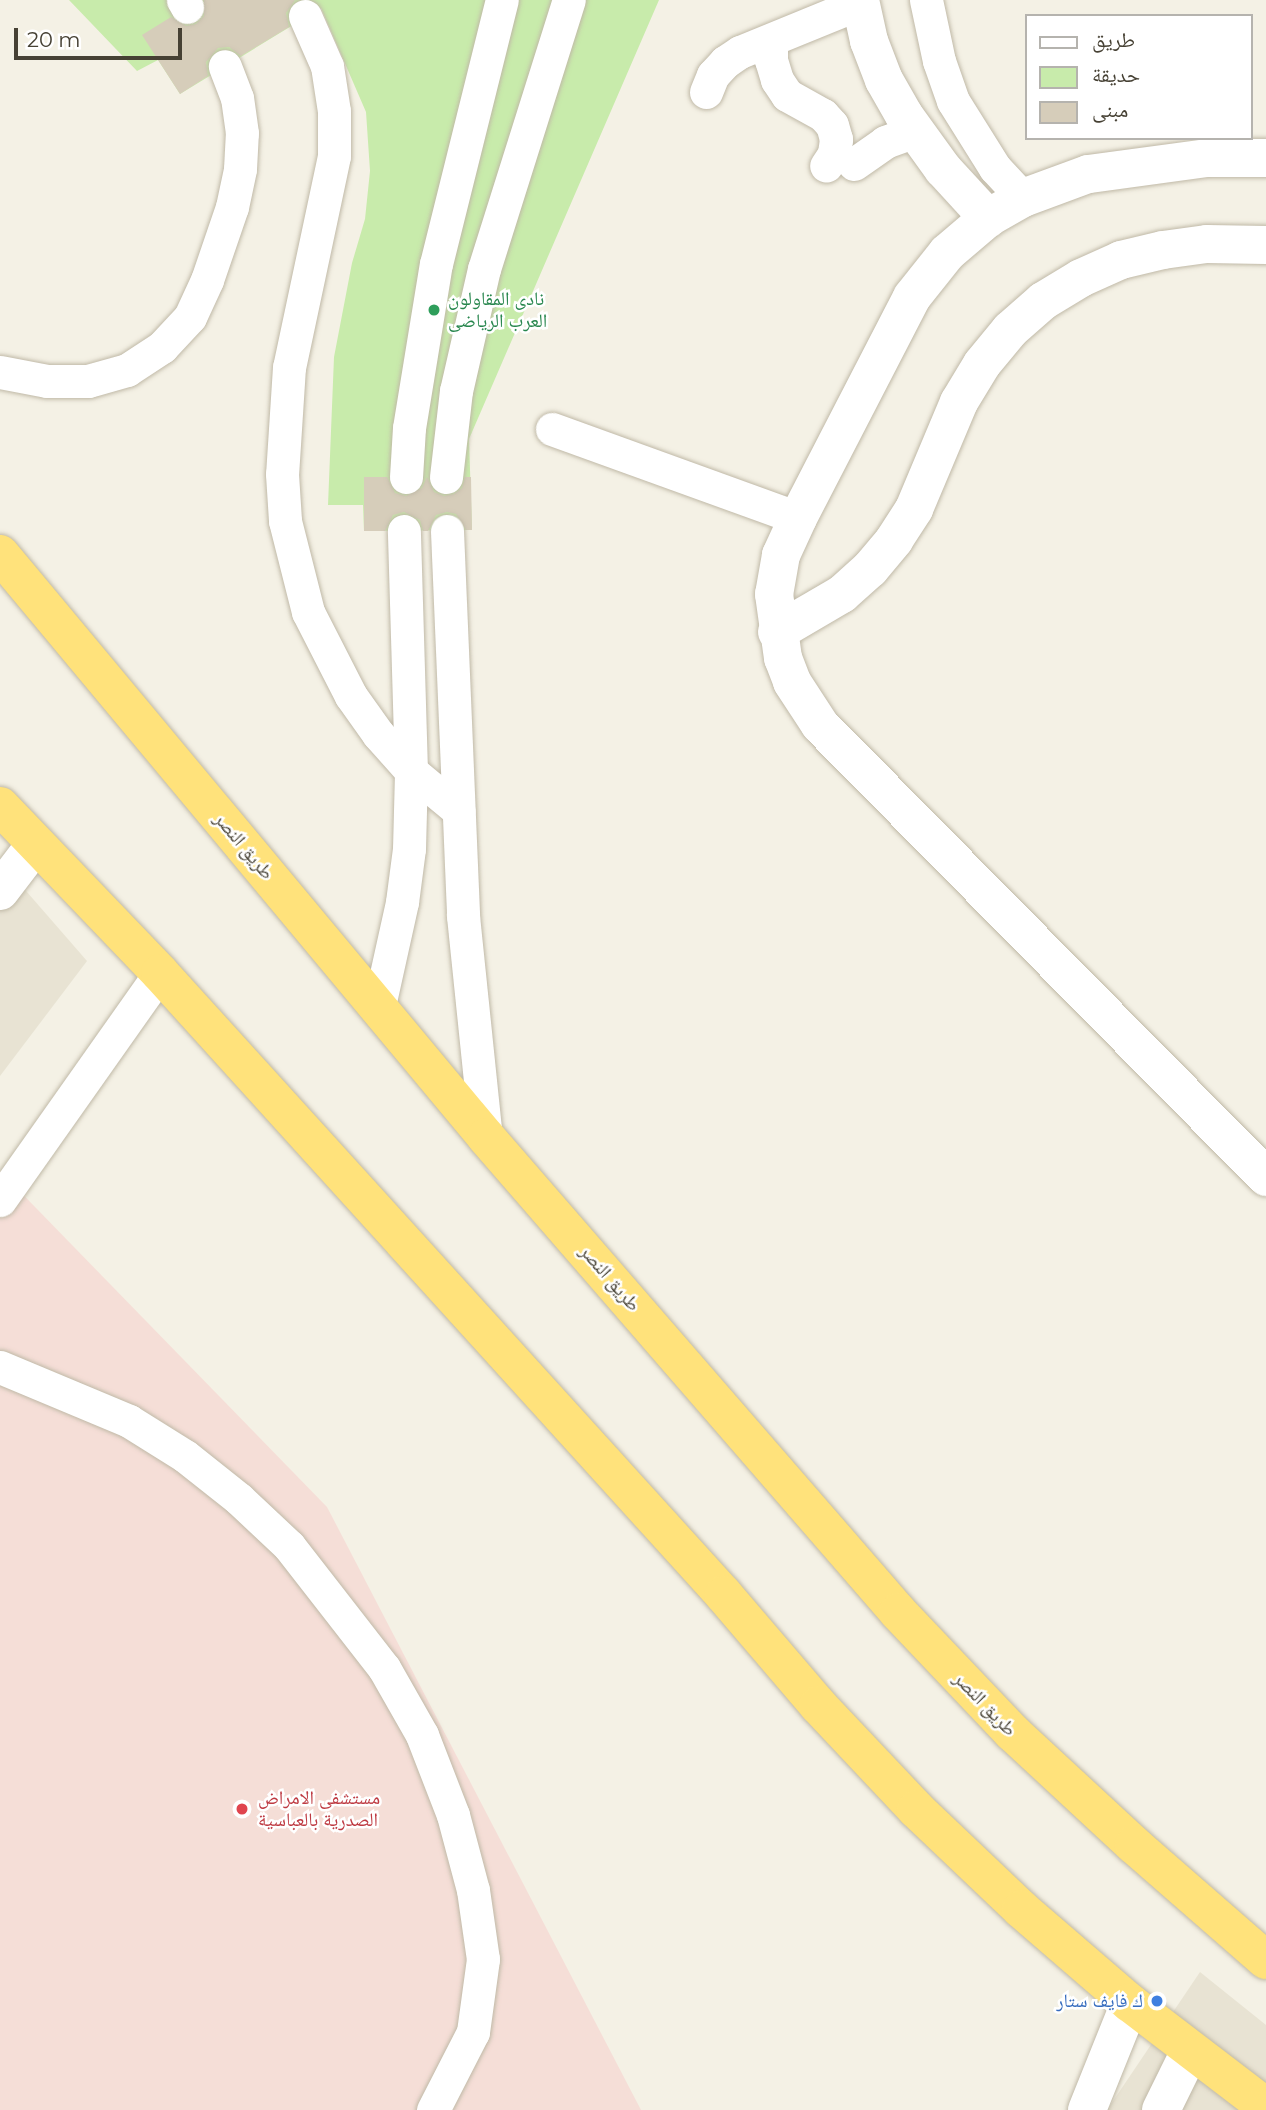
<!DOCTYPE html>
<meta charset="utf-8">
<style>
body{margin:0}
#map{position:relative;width:1266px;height:2110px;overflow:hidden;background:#f4f1e5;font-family:Montserrat,"Noto Naskh Arabic",sans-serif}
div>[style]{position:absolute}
.residential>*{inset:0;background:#e8e3d3}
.medical>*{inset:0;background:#f5ded7}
.green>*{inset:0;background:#c8ebab}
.building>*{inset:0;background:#d6cdba}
.roads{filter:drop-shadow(0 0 2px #c0b9a7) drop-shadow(0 0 2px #c0b9a7)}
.service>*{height:33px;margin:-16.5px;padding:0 16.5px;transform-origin:16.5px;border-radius:16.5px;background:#fff}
.minor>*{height:38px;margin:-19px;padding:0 19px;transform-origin:19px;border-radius:19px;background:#fff}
.trunk>*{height:38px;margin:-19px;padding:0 19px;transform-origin:19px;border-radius:19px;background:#ffe27b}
.dots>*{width:19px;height:19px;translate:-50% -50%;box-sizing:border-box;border:4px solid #fff;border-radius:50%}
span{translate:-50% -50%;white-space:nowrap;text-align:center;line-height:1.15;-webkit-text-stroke:5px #fff;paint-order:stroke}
.leisure-label{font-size:19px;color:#27864d}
.left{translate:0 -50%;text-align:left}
.street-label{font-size:19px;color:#464134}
.health-label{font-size:19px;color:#be3a42}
.shop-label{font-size:19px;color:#366cbe}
.right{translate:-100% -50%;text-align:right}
.legend{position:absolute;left:1025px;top:14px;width:228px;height:126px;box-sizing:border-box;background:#fff;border:2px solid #b5b3ae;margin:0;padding:9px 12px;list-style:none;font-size:21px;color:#464134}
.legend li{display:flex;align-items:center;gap:14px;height:35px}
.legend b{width:35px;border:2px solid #b5b3ae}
.scale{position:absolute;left:14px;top:28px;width:168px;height:32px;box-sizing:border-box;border:4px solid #464134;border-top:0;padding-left:9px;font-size:21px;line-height:24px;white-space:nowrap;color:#464134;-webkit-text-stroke:5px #fff;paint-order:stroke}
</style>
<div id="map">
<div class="residential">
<div style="clip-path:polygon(0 861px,87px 961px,0 1076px)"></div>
<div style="clip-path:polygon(1200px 1972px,1266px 2025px,1266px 2110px,1107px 2110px)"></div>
</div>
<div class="medical">
<div style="clip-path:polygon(0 1171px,327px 1507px,641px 2110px,0 2110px)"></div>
</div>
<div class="green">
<div style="clip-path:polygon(69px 0,659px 0,469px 439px,472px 530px,364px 531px,363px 505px,328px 505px,334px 357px,352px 263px,365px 219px,370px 171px,366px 112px,321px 8px,180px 94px,158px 60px,137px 71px)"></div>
</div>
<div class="building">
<div style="clip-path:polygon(204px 0,295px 0,286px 13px,289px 27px,241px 56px,229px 47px,218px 48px,206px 62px,208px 76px,180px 94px,142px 35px,171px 17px,186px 26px,196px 24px,204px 16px)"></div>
<div style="clip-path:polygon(364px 477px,387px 477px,395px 493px,406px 496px,422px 488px,427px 477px,434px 492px,444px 496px,454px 494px,462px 488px,465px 477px,471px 477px,472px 530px,466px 530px,456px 514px,447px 512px,436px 515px,428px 531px,423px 531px,420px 520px,404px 512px,393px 515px,385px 531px,364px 531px)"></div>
</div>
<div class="roads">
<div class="service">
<div style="left:183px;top:0;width:8px;rotate:60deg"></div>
<div style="left:926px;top:0;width:62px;rotate:78deg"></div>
<div style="left:939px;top:61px;width:42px;rotate:70.7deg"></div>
<div style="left:953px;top:101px;width:79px;rotate:57.9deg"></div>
<div style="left:995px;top:168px;width:41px;rotate:47deg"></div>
<div style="left:305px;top:16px;width:55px;rotate:66.3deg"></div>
<div style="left:327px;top:66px;width:46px;rotate:81.2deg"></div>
<div style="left:334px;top:111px;width:45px;rotate:90deg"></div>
<div style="left:334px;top:156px;width:216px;rotate:102deg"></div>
<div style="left:289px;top:367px;width:107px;rotate:93.7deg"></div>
<div style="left:282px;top:474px;width:47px;rotate:86.3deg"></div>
<div style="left:285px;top:521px;width:94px;rotate:75.8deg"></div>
<div style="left:308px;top:612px;width:94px;rotate:62.9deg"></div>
<div style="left:351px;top:696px;width:47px;rotate:54.6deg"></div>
<div style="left:378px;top:734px;width:50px;rotate:48.3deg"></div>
<div style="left:411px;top:771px;width:62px;rotate:39.8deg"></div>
<div style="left:771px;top:40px;width:20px;rotate:90deg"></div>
<div style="left:771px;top:60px;width:21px;rotate:73deg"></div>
<div style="left:777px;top:80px;width:18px;rotate:56deg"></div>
<div style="left:787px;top:95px;width:41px;rotate:29.1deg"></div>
<div style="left:823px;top:115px;width:13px;rotate:48deg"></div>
<div style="left:832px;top:125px;width:15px;rotate:74deg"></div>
<div style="left:836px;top:139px;width:15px;rotate:98deg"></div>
<div style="left:834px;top:154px;width:14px;rotate:124deg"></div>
<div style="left:706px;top:92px;width:18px;rotate:-68deg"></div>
<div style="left:713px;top:75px;width:18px;rotate:-47deg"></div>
<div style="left:725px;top:62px;width:18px;rotate:-34deg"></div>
<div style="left:740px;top:52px;width:130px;rotate:-22.2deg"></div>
<div style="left:854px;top:164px;width:38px;rotate:-35deg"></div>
<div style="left:885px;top:142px;width:33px;rotate:-20deg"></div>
<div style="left:0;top:372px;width:48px;rotate:10.8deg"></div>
<div style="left:47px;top:381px;width:41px"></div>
<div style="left:88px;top:381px;width:41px;rotate:-15.8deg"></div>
<div style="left:127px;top:370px;width:42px;rotate:-33.3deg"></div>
<div style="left:162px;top:347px;width:41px;rotate:-47deg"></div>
<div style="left:190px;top:317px;width:41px;rotate:-65.3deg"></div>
<div style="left:207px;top:280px;width:77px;rotate:-71.1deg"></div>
<div style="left:232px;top:207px;width:39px;rotate:-78deg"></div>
<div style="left:240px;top:169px;width:36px;rotate:-87deg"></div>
<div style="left:242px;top:133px;width:35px;rotate:-98deg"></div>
<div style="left:237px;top:98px;width:34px;rotate:-111deg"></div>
<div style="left:552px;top:429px;width:262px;rotate:19.9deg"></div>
<div style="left:406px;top:477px;width:49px;rotate:-86.5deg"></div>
<div style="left:409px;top:428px;width:166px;rotate:-80.7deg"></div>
<div style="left:436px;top:264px;width:272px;rotate:-76deg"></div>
<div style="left:446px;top:477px;width:87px;rotate:-83.4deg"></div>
<div style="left:456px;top:391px;width:125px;rotate:-77.1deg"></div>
<div style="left:484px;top:269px;width:282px;rotate:-72.5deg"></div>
<div style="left:447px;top:531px;width:385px;rotate:87.6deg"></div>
<div style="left:463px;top:916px;width:222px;rotate:84.1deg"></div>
<div style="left:379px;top:1006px;width:107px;rotate:-77.5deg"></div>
<div style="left:402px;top:902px;width:53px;rotate:-82.5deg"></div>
<div style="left:409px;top:849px;width:78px;rotate:-88.5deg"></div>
<div style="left:411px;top:771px;width:240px;rotate:-91.7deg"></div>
<div style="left:0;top:1200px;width:278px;rotate:-54.8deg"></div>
<div style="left:0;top:1367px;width:140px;rotate:22.7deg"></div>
<div style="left:129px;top:1421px;width:66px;rotate:32deg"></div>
<div style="left:185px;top:1456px;width:69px;rotate:38.5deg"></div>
<div style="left:239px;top:1499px;width:69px;rotate:43.2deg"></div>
<div style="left:289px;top:1546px;width:155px;rotate:52.1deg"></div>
<div style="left:384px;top:1668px;width:77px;rotate:60.4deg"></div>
<div style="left:422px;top:1735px;width:86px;rotate:68.8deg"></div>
<div style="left:453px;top:1815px;width:78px;rotate:75.1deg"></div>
<div style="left:473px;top:1890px;width:70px;rotate:81.8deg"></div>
<div style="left:483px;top:1959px;width:74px;rotate:97.8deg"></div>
<div style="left:473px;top:2032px;width:88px;rotate:117.1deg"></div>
</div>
<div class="minor">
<div style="left:860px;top:0;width:42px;rotate:77.6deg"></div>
<div style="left:869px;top:41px;width:42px;rotate:69deg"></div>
<div style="left:884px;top:80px;width:40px;rotate:60.3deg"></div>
<div style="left:904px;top:115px;width:67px;rotate:54.2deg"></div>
<div style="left:943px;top:169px;width:67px;rotate:47.4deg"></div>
<div style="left:1266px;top:158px;width:59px;rotate:180deg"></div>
<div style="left:1207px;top:158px;width:120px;rotate:172.3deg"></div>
<div style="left:1088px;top:174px;width:69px;rotate:159.7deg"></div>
<div style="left:1023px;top:198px;width:40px;rotate:150.3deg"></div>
<div style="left:988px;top:218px;width:54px;rotate:139.5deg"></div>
<div style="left:947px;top:253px;width:56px;rotate:128.5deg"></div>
<div style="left:912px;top:297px;width:249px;rotate:117.3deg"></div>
<div style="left:798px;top:518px;width:41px;rotate:114.7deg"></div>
<div style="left:781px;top:555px;width:40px;rotate:100deg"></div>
<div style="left:774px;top:594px;width:65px;rotate:82deg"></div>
<div style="left:783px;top:658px;width:26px;rotate:69deg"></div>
<div style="left:792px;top:682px;width:51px;rotate:56.9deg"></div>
<div style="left:820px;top:725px;width:635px;rotate:45.38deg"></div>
<div style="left:777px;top:632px;width:75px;rotate:-30.3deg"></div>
<div style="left:842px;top:594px;width:38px;rotate:-42deg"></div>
<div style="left:870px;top:569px;width:38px;rotate:-50deg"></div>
<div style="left:894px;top:540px;width:37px;rotate:-57deg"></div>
<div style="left:914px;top:509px;width:116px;rotate:-67.2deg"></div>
<div style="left:959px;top:402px;width:44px;rotate:-58.8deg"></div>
<div style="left:982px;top:364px;width:44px;rotate:-50.5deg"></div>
<div style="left:1010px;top:330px;width:44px;rotate:-41.3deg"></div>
<div style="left:1043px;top:301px;width:44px;rotate:-31.2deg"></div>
<div style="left:1081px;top:278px;width:44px;rotate:-24.2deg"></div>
<div style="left:1121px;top:260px;width:43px;rotate:-13.4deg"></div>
<div style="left:1163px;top:250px;width:44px;rotate:-7.8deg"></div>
<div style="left:1207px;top:244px;width:59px;rotate:1deg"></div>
<div style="left:0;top:891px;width:58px;rotate:-52.7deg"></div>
<div style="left:1087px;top:2110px;width:115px;rotate:-68.1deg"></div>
<div style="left:1161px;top:2110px;width:66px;rotate:-63.8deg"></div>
</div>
<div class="trunk">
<div style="left:0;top:554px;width:759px;rotate:50.18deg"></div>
<div style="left:486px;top:1137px;width:629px;rotate:49.06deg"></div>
<div style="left:898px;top:1612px;width:166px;rotate:46.5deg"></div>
<div style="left:1012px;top:1732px;width:166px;rotate:42.8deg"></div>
<div style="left:1134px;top:1845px;width:175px;rotate:41.1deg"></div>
<div style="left:0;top:806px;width:231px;rotate:46.2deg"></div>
<div style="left:160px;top:973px;width:840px;rotate:47.8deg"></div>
<div style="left:724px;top:1595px;width:145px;rotate:49.5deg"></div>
<div style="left:818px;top:1705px;width:143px;rotate:46.7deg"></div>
<div style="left:916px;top:1809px;width:145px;rotate:43.6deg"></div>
<div style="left:1021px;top:1909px;width:144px;rotate:40.8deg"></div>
<div style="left:1130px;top:2003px;width:171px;rotate:37.4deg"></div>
</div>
</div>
<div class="dots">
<div style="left:434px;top:310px;background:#2e9e5b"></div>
<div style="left:242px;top:1809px;background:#e0444e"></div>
<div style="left:1157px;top:2001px;background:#3f7fe0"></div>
</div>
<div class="leisure-label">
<span class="left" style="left:448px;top:310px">نادى المقاولون<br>العرب الرياضى</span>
</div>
<div class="street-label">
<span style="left:244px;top:846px;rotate:50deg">طريق النصر</span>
<span style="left:610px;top:1278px;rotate:49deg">طريق النصر</span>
<span style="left:985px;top:1704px;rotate:46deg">طريق النصر</span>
</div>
<div class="health-label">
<span class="left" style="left:258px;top:1809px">مستشفى الامراض<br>الصدرية بالعباسية</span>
</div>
<div class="shop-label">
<span class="right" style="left:1143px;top:2001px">ك فايف ستار</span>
</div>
<ul class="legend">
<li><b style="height:9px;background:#fff"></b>طريق</li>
<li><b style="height:19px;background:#c8ebab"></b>حديقة</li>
<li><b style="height:19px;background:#d6cdba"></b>مبنى</li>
</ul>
<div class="scale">20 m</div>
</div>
